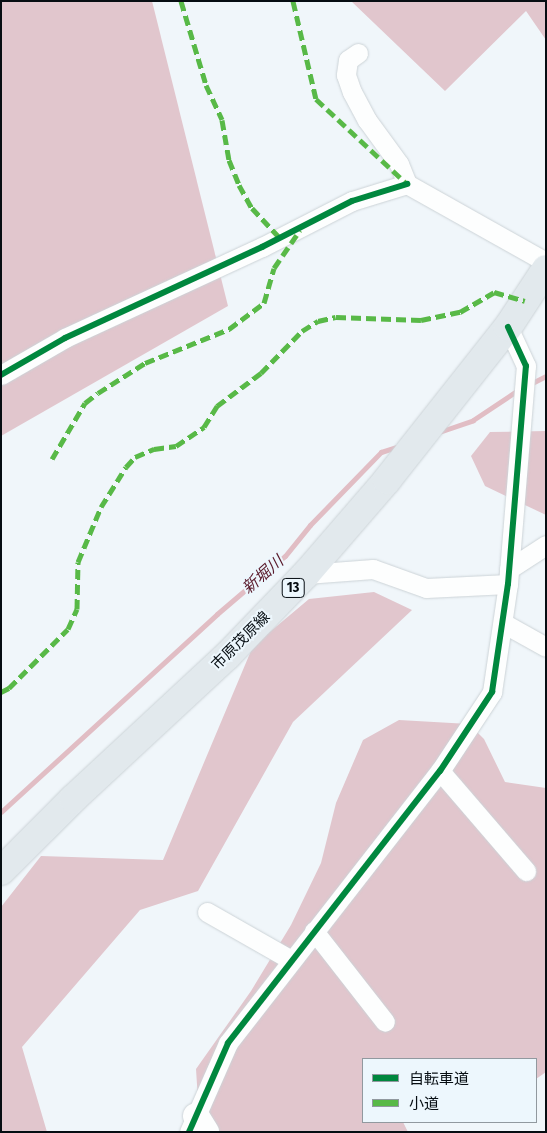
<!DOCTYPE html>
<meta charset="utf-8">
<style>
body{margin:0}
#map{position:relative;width:547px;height:1133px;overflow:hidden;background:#f0f6fa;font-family:"Fira Sans Condensed","Noto Sans JP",sans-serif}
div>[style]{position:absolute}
.forest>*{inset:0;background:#e1c6cd}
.stream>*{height:5px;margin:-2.5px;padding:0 2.5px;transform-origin:2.5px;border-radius:2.5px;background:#e1bdc4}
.roads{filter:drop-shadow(0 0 1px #ccd3d7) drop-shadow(0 0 1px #ccd3d7)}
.street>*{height:19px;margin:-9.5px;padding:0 9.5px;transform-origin:9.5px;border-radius:9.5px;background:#fdfefe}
.secondary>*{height:26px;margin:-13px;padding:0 13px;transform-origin:13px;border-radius:13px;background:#fdfefe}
.primary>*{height:28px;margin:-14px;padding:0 14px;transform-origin:14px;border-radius:14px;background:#e2e9ed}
.quiet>*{height:5px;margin-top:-2.5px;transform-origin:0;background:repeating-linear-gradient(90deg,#58b947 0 10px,transparent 0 15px)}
.cycleway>*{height:6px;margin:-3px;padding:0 3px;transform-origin:3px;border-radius:3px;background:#00873e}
span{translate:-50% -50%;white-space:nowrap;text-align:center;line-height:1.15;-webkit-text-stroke:4px #edf7fd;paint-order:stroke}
.shield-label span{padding:1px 4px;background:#edf7fd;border:1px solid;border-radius:4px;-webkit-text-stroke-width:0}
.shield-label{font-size:14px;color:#060d12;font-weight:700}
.street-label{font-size:15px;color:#060d12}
.water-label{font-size:16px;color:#59192a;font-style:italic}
.frame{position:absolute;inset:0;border:2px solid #060d12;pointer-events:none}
.legend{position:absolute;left:362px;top:1058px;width:175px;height:65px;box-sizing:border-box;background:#edf7fd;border:1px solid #91999f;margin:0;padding:6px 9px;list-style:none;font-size:15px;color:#060d12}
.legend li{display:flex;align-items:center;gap:10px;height:25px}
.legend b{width:25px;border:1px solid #91999f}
</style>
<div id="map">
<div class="forest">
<div style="clip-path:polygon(1px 1px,152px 1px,228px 306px,1px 436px)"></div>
<div style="clip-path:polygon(351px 1px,546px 1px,546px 40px,526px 11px,445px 91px)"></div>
<div style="clip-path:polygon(546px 431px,546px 515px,485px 486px,471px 456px,490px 432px)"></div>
<div style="clip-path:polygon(374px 592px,412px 610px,293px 722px,198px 891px,140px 910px,22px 1047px,47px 1132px,1px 1132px,1px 907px,41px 856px,163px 860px,253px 646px,309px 599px)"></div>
<div style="clip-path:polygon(399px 720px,469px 724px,484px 739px,505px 782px,546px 788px,546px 1072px,536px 1079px,536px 1059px,363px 1059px,363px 1122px,403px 1122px,408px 1132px,200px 1132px,196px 1069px,251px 991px,291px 925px,321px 863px,336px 803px,363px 740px)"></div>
</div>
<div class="stream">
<div style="left:528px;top:385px;width:20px;rotate:-27deg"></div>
<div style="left:439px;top:432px;width:36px;rotate:-19deg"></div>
<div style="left:473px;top:420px;width:54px;rotate:-33.7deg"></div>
<div style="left:1px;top:812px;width:293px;rotate:-42.5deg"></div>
<div style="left:217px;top:614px;width:89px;rotate:-40.5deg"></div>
<div style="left:285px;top:556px;width:40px;rotate:-51deg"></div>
<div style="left:310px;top:525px;width:102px;rotate:-45.8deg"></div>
<div style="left:381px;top:452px;width:20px;rotate:-18deg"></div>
</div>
<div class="roads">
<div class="street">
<div style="left:358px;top:53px;width:12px;rotate:145deg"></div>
<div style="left:348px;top:60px;width:15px;rotate:98deg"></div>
<div style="left:346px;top:75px;width:18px;rotate:71deg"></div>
<div style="left:352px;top:92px;width:32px;rotate:62deg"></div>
<div style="left:367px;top:120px;width:54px;rotate:54deg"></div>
<div style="left:399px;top:164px;width:22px;rotate:68deg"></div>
<div style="left:407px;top:184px;width:159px;rotate:29.3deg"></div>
<div style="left:1px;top:375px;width:74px;rotate:-30deg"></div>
<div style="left:65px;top:338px;width:217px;rotate:-24.8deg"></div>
<div style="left:262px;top:247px;width:101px;rotate:-27.1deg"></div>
<div style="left:352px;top:201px;width:58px;rotate:-17.2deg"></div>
<div style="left:509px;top:569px;width:44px;rotate:-33deg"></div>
<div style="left:306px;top:574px;width:67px;rotate:-4.3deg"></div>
<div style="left:373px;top:569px;width:56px;rotate:19.7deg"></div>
<div style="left:426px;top:588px;width:82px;rotate:-2.8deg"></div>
<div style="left:503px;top:623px;width:49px;rotate:29.2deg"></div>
<div style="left:440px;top:771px;width:132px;rotate:49.3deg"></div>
<div style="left:207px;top:912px;width:97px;rotate:29.7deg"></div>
<div style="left:314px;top:931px;width:115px;rotate:52deg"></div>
<div style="left:189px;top:1132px;width:97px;rotate:-66.3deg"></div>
<div style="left:228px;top:1043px;width:345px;rotate:-52.1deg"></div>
<div style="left:440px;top:771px;width:95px;rotate:-56.6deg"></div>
<div style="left:492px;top:692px;width:109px;rotate:-81.6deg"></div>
<div style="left:508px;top:584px;width:219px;rotate:-85.3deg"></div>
<div style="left:526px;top:366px;width:43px;rotate:-114.8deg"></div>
</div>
<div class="secondary">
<div style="left:196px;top:1116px;width:19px;rotate:58deg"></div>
</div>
<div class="primary">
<div style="left:1px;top:871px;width:102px;rotate:-45deg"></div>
<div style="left:73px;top:799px;width:210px;rotate:-42.9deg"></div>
<div style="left:227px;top:656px;width:114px;rotate:-46.1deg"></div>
<div style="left:306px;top:574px;width:124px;rotate:-49.2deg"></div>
<div style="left:387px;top:480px;width:195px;rotate:-51.7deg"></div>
<div style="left:508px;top:327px;width:69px;rotate:-56.8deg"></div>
</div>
</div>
<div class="quiet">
<div style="left:181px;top:1px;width:88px;rotate:73.4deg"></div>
<div style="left:206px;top:85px;width:38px;rotate:65deg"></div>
<div style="left:222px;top:120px;width:41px;rotate:80.1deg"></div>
<div style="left:229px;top:160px;width:27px;rotate:68deg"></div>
<div style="left:239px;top:185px;width:26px;rotate:61deg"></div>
<div style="left:252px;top:208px;width:41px;rotate:47deg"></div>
<div style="left:293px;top:1px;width:101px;rotate:76.8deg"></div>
<div style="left:316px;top:99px;width:125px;rotate:43deg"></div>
<div style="left:52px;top:459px;width:65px;rotate:-59.5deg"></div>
<div style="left:85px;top:403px;width:16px;rotate:-38deg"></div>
<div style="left:98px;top:393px;width:56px;rotate:-32.6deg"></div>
<div style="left:145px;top:363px;width:91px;rotate:-22deg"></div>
<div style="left:229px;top:329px;width:44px;rotate:-36.6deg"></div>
<div style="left:264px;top:303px;width:36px;rotate:-74deg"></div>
<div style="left:274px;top:268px;width:46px;rotate:-55.6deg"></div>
<div style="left:1px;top:692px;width:9px;rotate:-27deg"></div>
<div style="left:9px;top:688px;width:83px;rotate:-45deg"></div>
<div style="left:68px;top:629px;width:22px;rotate:-66deg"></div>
<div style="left:77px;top:609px;width:47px;rotate:-88.8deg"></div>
<div style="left:78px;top:562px;width:60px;rotate:-67.3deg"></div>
<div style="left:101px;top:507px;width:47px;rotate:-58deg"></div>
<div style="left:126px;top:467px;width:13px;rotate:-48deg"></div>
<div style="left:135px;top:457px;width:21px;rotate:-23deg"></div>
<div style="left:154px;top:449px;width:22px;rotate:-8deg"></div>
<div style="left:176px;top:446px;width:34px;rotate:-34deg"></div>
<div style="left:204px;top:427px;width:25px;rotate:-58deg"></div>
<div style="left:217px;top:406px;width:55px;rotate:-36.9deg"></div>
<div style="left:261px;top:373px;width:59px;rotate:-45.7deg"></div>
<div style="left:302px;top:331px;width:19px;rotate:-32deg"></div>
<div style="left:318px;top:321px;width:18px;rotate:-13deg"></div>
<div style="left:336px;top:317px;width:85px;rotate:2deg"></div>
<div style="left:421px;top:320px;width:40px;rotate:-12deg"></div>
<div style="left:460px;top:312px;width:39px;rotate:-30deg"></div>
<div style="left:494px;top:292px;width:32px;rotate:16deg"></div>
</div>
<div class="cycleway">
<div style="left:1px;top:375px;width:74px;rotate:-30deg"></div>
<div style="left:65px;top:338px;width:217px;rotate:-24.8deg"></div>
<div style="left:262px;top:247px;width:101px;rotate:-27.1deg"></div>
<div style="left:352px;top:201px;width:58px;rotate:-17.2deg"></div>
<div style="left:189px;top:1132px;width:97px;rotate:-66.3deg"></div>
<div style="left:228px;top:1043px;width:345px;rotate:-52.1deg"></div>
<div style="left:440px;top:771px;width:95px;rotate:-56.6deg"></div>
<div style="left:492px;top:692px;width:109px;rotate:-81.6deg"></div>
<div style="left:508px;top:584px;width:219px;rotate:-85.3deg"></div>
<div style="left:526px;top:366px;width:43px;rotate:-114.8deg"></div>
</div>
<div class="shield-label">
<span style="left:293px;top:588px">13</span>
</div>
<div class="street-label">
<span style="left:241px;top:641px;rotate:-45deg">市原茂原線</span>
</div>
<div class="water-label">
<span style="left:263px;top:575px;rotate:-41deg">新堀川</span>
</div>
<div class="frame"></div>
<ul class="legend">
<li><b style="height:6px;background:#00873e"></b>自転車道</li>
<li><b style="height:6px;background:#58b947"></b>小道</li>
</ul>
</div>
